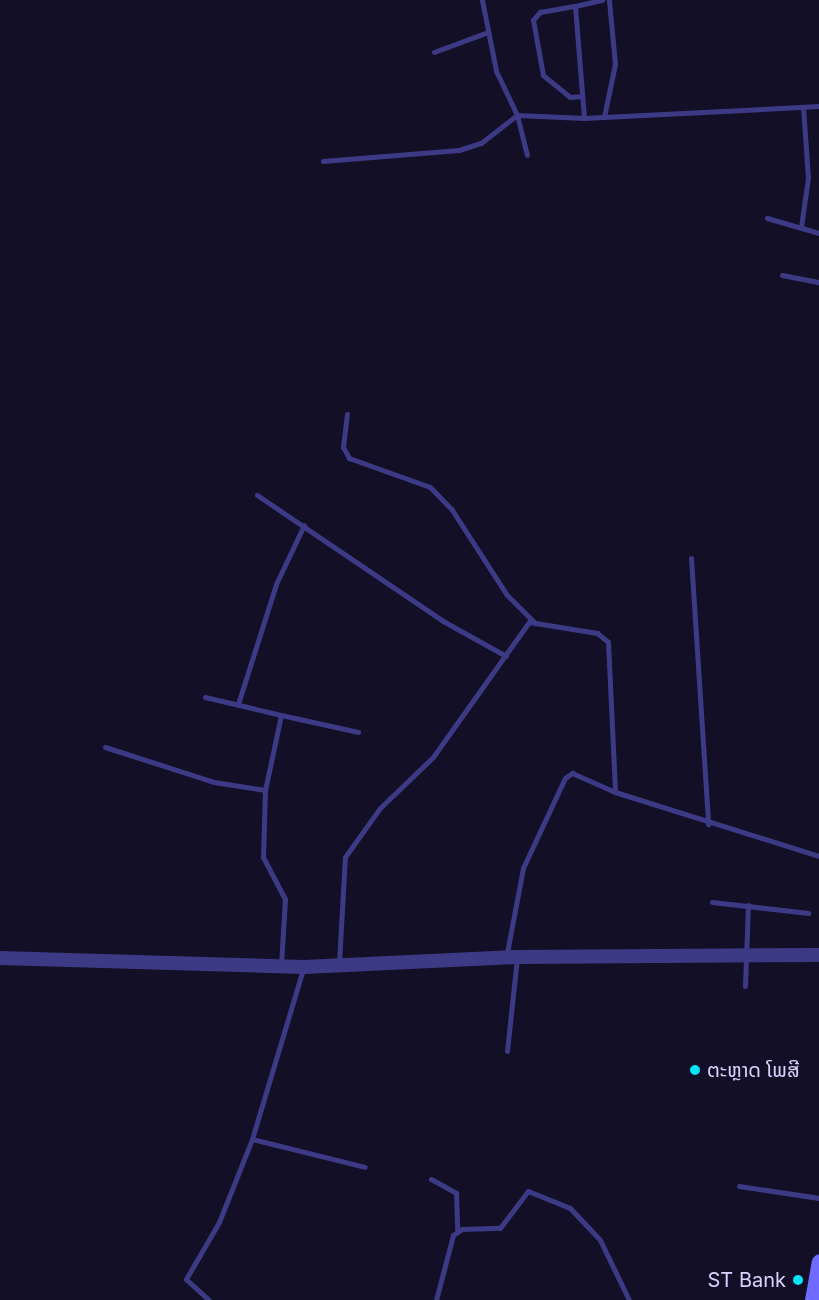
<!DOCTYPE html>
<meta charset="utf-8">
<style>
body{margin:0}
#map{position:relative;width:819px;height:1300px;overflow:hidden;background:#130f26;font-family:Inter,"Noto Sans Lao",sans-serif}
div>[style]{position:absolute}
.service>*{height:5px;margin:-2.5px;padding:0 2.5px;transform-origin:2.5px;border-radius:2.5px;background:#3d3a85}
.tertiary>*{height:14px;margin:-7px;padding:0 7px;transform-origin:7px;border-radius:7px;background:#3d3a85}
.secondary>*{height:15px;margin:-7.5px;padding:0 7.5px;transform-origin:7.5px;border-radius:7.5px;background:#6f6bff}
.dots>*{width:16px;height:16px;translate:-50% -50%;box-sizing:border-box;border:3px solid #130f26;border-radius:50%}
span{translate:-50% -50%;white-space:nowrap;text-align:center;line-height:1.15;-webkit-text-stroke:4.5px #130f26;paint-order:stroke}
.poi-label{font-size:20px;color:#d9d4ff}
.left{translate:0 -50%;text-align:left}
.right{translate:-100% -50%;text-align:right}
</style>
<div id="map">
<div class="service">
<div style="left:482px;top:0;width:72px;rotate:78.8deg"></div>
<div style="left:496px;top:71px;width:49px;rotate:64.5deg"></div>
<div style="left:517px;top:115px;width:41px;rotate:76deg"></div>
<div style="left:575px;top:6px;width:28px;rotate:-13deg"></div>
<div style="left:434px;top:52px;width:58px;rotate:-20.3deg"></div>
<div style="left:582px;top:96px;width:12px;rotate:175deg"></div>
<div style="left:570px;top:97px;width:35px;rotate:-141deg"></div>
<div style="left:543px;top:75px;width:56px;rotate:-100.3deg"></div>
<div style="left:533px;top:20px;width:11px;rotate:-49deg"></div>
<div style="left:540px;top:12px;width:36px;rotate:-10deg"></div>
<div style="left:575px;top:6px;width:112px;rotate:85.4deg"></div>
<div style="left:604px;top:117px;width:54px;rotate:-78.3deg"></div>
<div style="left:615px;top:64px;width:64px;rotate:-95.4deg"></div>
<div style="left:323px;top:161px;width:136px;rotate:-4.6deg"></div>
<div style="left:459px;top:150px;width:23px;rotate:-18deg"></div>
<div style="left:481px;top:143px;width:46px;rotate:-37.9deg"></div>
<div style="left:517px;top:115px;width:67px;rotate:2.6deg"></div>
<div style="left:584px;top:118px;width:235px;rotate:-2.9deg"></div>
<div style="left:767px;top:218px;width:54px;rotate:16.1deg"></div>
<div style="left:801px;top:227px;width:49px;rotate:-81.9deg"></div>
<div style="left:808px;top:178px;width:71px;rotate:-94deg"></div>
<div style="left:782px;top:275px;width:38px;rotate:11deg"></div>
<div style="left:347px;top:414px;width:33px;rotate:97deg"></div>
<div style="left:343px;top:447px;width:13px;rotate:61deg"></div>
<div style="left:349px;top:458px;width:86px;rotate:19.7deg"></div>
<div style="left:430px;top:487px;width:32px;rotate:46deg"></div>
<div style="left:452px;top:510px;width:101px;rotate:57.1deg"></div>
<div style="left:507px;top:595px;width:40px;rotate:45deg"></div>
<div style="left:257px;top:495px;width:225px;rotate:34.1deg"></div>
<div style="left:443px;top:621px;width:72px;rotate:29.1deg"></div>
<div style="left:691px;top:558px;width:267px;rotate:86.3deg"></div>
<div style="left:205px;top:697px;width:78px;rotate:13.3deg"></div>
<div style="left:281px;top:715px;width:77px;rotate:102deg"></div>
<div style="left:265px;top:790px;width:67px;rotate:91.7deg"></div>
<div style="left:263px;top:857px;width:47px;rotate:62.4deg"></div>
<div style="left:285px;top:899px;width:65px;rotate:93.5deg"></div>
<div style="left:238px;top:704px;width:126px;rotate:-72.4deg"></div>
<div style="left:276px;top:584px;width:65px;rotate:-64.6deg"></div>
<div style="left:281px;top:715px;width:79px;rotate:12.4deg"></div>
<div style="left:105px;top:747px;width:114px;rotate:17.8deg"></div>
<div style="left:214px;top:782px;width:52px;rotate:8.9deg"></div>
<div style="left:712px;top:902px;width:97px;rotate:6.5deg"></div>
<div style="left:506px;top:958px;width:92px;rotate:-79.3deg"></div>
<div style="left:523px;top:868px;width:99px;rotate:-65deg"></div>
<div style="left:565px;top:778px;width:9px;rotate:-36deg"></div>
<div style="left:572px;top:773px;width:47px;rotate:23.8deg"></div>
<div style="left:339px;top:963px;width:106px;rotate:-86.8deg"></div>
<div style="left:345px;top:857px;width:60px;rotate:-54.5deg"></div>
<div style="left:380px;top:808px;width:74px;rotate:-43.9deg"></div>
<div style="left:433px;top:757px;width:166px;rotate:-54.6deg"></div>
<div style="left:529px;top:622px;width:69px;rotate:9.2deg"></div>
<div style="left:597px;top:633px;width:14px;rotate:39deg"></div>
<div style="left:608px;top:642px;width:150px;rotate:87.3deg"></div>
<div style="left:615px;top:792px;width:214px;rotate:17.4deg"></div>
<div style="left:745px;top:986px;width:81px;rotate:-87.9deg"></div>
<div style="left:507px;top:1051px;width:94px;rotate:-83.9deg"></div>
<div style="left:252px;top:1139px;width:116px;rotate:13.9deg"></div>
<div style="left:431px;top:1179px;width:29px;rotate:29deg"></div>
<div style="left:456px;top:1193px;width:38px;rotate:88deg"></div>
<div style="left:739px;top:1186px;width:81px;rotate:8.5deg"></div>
<div style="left:209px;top:1300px;width:31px;rotate:-138deg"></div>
<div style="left:186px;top:1279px;width:66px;rotate:-59.9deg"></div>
<div style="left:219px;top:1222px;width:89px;rotate:-68.3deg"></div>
<div style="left:252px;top:1139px;width:177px;rotate:-73.3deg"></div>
<div style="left:436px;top:1300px;width:67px;rotate:-75.3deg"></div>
<div style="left:453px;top:1235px;width:11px;rotate:-34deg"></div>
<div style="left:462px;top:1229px;width:38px;rotate:-2deg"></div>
<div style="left:500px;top:1228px;width:46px;rotate:-52.9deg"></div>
<div style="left:528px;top:1191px;width:45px;rotate:22deg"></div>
<div style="left:570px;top:1208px;width:44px;rotate:46.8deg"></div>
<div style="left:600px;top:1240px;width:67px;rotate:64.2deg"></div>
</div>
<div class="tertiary">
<div style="left:0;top:958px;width:304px;rotate:1.7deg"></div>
<div style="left:304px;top:967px;width:213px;rotate:-2.7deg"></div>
<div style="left:517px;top:957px;width:302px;rotate:-0.4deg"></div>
</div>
<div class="secondary">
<div style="left:812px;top:1300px;width:39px;rotate:-80deg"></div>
</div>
<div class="dots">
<div style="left:695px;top:1070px;background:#00e5ff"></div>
<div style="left:798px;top:1280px;background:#00e5ff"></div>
</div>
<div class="poi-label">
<span class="left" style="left:707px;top:1070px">ຕະຫຼາດ ໂພສີ</span>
<span class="right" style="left:786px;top:1280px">ST Bank</span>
</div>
</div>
